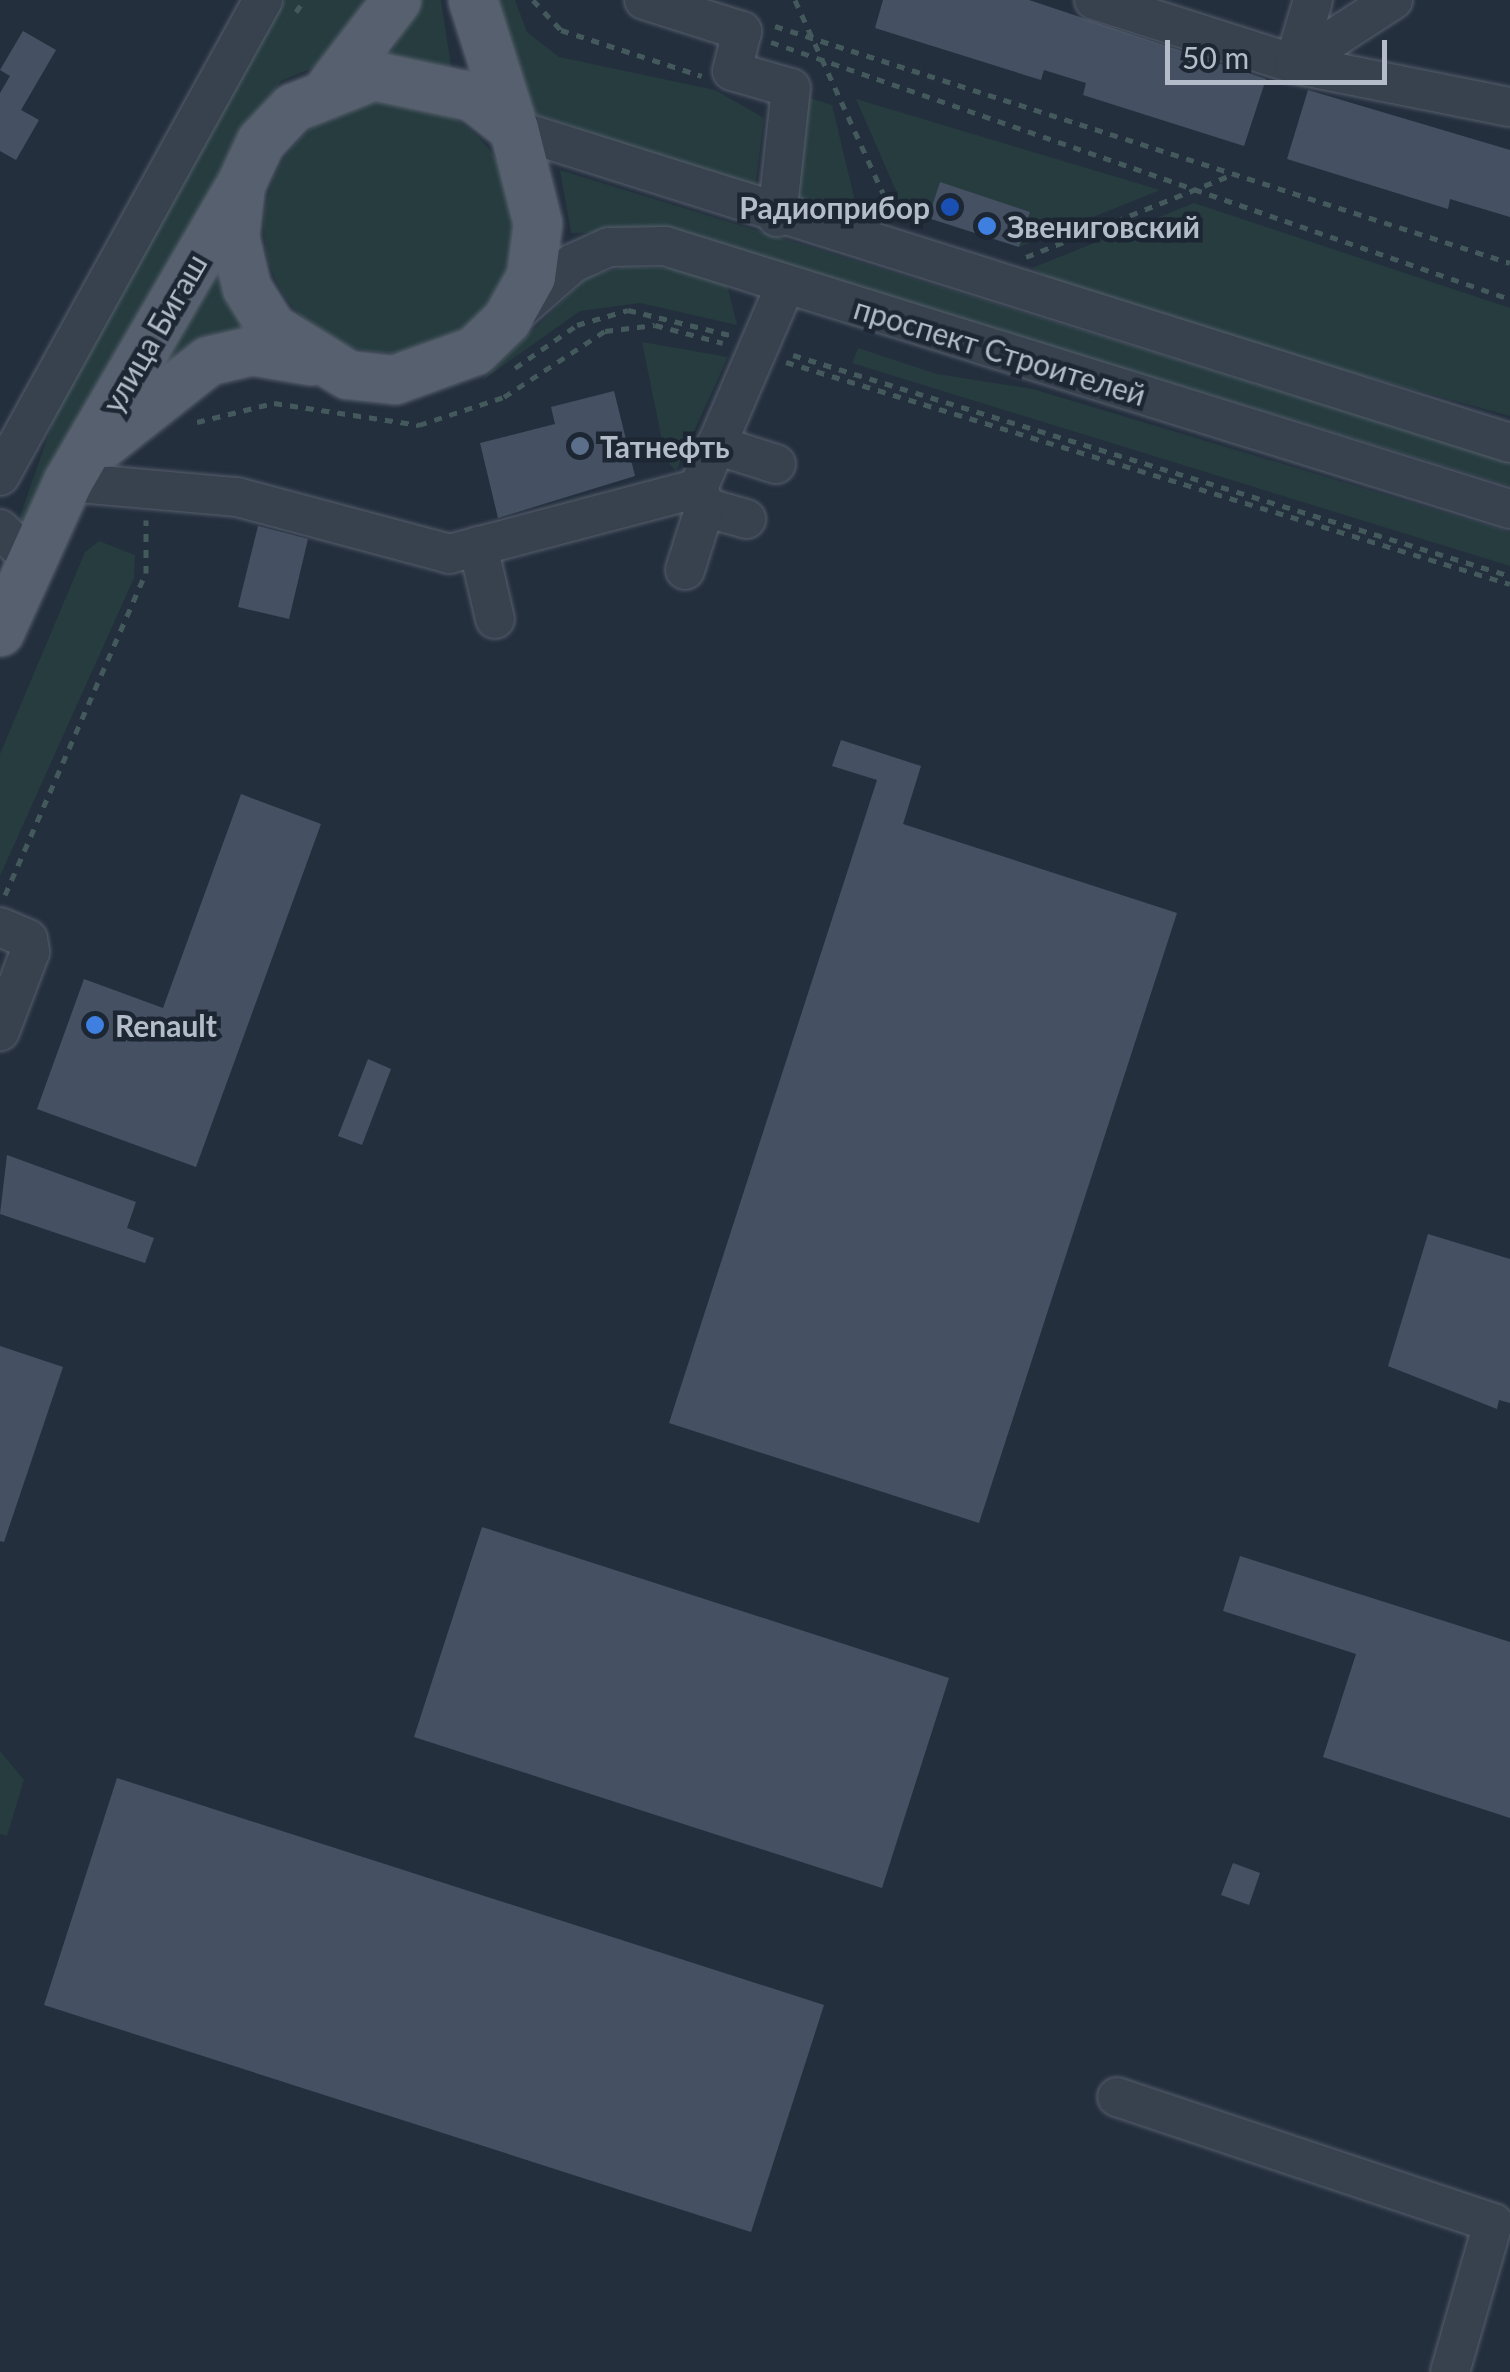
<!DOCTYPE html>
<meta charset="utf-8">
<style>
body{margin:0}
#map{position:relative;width:1510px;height:2372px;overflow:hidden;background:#242f3e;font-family:Lato,sans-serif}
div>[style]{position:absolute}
.green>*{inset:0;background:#263c3f}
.round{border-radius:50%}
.building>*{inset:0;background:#455162}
.path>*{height:5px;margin-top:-2.5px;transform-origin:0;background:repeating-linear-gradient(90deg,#44595c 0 8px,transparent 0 16px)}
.roads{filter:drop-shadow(0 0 2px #565f6c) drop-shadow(0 0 2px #565f6c)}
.minor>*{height:38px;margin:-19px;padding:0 19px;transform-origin:19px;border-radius:19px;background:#38414e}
.major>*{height:48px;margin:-24px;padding:0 24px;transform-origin:24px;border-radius:24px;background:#56606e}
.dots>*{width:28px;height:28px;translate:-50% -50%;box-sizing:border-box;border:5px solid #1d2633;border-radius:50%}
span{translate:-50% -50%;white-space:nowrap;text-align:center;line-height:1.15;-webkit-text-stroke:9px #1d2633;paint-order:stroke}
.poi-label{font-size:30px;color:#b4bcc9;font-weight:700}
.right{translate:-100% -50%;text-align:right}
.left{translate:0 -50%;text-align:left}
.street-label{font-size:30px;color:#b4bcc9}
.scale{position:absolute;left:1165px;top:40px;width:222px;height:45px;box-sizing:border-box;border:5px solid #b4bcc9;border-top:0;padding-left:12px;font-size:30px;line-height:35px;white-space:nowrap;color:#b4bcc9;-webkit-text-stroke:8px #1d2633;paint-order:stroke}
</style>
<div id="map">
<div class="green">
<div style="clip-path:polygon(285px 0,382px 0,334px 59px,281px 81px,232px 153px,34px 519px,19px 519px,71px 371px)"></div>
<div style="clip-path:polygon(420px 0,441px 0,452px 73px,388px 58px)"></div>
<div style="clip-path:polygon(489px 0,515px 0,527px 32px,559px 57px,715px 90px,764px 118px,755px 189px,519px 108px)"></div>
<div style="clip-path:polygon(804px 96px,832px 105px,860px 222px,790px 199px)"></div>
<div style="clip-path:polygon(856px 99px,1160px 190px,1019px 247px,1030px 212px,940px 183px,928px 218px,893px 206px,897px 193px)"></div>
<div class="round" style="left:264px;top:101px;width:252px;height:252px"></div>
<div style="clip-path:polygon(560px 170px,1510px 462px,1510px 486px,671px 231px,571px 233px)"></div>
<div style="clip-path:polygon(1194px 203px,1510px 308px,1510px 416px,1084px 299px,1032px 268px)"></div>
<div style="clip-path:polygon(220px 258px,225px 300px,249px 335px,204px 336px,134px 391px)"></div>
<div style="clip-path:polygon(623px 267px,672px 268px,727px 285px,737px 325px,640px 303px,580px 311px,480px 382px,587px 277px)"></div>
<div style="clip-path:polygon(642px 342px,728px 357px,676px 471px,666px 460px)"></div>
<div style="clip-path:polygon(858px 348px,937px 374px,1033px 389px,1510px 532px,1510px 566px,852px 363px)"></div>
<div style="clip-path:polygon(99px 541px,135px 555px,134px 578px,0 876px,0 754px,85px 552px)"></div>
<div style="clip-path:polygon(0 1751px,24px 1780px,7px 1836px,0 1834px)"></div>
</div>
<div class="building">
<div style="clip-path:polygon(883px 0,1029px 0,1266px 79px,1244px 146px,1083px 95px,1086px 83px,1044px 70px,1041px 80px,875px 28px)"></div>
<div style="clip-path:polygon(23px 31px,56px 50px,21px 110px,39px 120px,16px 160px,0 151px,0 93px,10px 76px,0 70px)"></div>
<div style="clip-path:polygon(1308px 90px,1510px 150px,1510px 217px,1450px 199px,1448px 209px,1287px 159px)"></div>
<div style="clip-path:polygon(940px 182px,1030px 212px,1019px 247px,928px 218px)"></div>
<div style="clip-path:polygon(614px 391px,635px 476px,498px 518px,480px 443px,555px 424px,551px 407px)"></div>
<div style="clip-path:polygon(258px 526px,308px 539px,289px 619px,238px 607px)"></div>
<div style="clip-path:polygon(841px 740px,921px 766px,903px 824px,1177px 913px,979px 1523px,669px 1423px,877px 780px,832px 766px)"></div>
<div style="clip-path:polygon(241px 794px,321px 824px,196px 1167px,37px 1109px,84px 979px,163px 1008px)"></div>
<div style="clip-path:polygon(368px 1059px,391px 1069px,362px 1145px,338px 1136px)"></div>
<div style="clip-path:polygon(7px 1155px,136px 1202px,127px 1228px,154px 1238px,145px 1263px,0 1214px)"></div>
<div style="clip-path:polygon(1428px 1234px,1510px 1259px,1510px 1403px,1499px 1400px,1497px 1409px,1388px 1366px)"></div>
<div style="clip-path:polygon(0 1346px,63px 1367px,4px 1542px,0 1541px)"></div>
<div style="clip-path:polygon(482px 1527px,949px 1678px,882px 1888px,414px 1737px)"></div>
<div style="clip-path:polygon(1240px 1556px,1510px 1642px,1510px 1818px,1323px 1757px,1356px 1654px,1223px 1611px)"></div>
<div style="clip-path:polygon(117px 1778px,824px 2005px,751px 2232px,44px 2005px)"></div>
<div style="clip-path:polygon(1233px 1863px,1260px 1873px,1249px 1905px,1221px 1895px)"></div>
</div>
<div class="path">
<div style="left:533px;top:0;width:41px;rotate:47deg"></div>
<div style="left:561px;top:30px;width:148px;rotate:18.1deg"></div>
<div style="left:795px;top:0;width:214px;rotate:65.5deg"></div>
<div style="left:296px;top:12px;width:14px;rotate:-56deg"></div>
<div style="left:775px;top:26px;width:772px;rotate:17.87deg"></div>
<div style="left:771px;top:42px;width:782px;rotate:19.18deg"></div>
<div style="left:1026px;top:257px;width:224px;rotate:-21.8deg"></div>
<div style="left:793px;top:355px;width:750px;rotate:17.13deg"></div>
<div style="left:786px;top:362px;width:757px;rotate:17.05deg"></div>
<div style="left:515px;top:368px;width:75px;rotate:-34.7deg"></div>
<div style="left:577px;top:325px;width:53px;rotate:-16.4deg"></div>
<div style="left:628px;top:310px;width:105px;rotate:13.8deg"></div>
<div style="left:197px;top:422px;width:79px;rotate:-13.9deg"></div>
<div style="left:274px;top:403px;width:147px;rotate:8.6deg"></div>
<div style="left:419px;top:425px;width:89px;rotate:-18.2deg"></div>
<div style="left:504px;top:397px;width:121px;rotate:-33.2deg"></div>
<div style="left:605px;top:331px;width:50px;rotate:-6.8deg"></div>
<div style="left:655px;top:325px;width:70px;rotate:14.8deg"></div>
<div style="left:5px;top:895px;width:352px;rotate:-66.4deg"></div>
<div style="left:146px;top:573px;width:53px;rotate:-90deg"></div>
</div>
<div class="roads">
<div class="minor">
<div style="left:644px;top:0;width:103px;rotate:17.6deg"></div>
<div style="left:742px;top:31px;width:41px;rotate:104deg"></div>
<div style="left:732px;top:71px;width:61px;rotate:16.1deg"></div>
<div style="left:791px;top:88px;width:130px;rotate:96.2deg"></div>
<div style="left:1094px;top:0;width:210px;rotate:17.7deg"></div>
<div style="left:1294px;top:64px;width:220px;rotate:11.3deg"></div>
<div style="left:1294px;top:64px;width:118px;rotate:-32.9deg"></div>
<div style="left:1294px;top:64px;width:67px;rotate:-73.5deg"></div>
<div style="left:514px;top:129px;width:1044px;rotate:17.5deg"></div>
<div style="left:517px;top:312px;width:74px;rotate:-41.2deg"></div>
<div style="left:573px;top:263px;width:39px;rotate:-24deg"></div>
<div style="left:609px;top:247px;width:56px;rotate:-1deg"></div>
<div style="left:665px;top:246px;width:885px;rotate:17.29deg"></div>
<div style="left:716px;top:445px;width:63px;rotate:17.6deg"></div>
<div style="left:0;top:476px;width:544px;rotate:-61.08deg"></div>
<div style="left:68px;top:482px;width:170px;rotate:5.1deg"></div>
<div style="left:237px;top:497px;width:220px;rotate:15deg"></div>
<div style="left:449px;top:554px;width:258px;rotate:-14.8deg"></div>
<div style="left:705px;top:507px;width:43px;rotate:16.3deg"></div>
<div style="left:0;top:529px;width:45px;rotate:44.1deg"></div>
<div style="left:478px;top:546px;width:75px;rotate:76.9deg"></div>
<div style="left:685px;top:570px;width:66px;rotate:-72.4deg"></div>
<div style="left:705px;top:507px;width:20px;rotate:-110deg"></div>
<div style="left:698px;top:488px;width:222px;rotate:-66.7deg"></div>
<div style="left:0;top:927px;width:30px;rotate:23deg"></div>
<div style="left:28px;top:939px;width:13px;rotate:81deg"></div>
<div style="left:30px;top:952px;width:85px;rotate:110.8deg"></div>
<div style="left:1117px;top:2097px;width:397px;rotate:18.5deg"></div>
<div style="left:1493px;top:2223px;width:155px;rotate:106.1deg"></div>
</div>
<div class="major">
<div style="left:473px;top:0;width:132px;rotate:72.4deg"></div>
<div style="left:374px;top:76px;width:101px;rotate:12deg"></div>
<div style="left:473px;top:97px;width:52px;rotate:38deg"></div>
<div style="left:514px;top:129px;width:98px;rotate:75.8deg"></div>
<div style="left:538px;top:224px;width:53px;rotate:97.5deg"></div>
<div style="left:531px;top:277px;width:49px;rotate:119.2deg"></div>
<div style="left:507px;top:320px;width:45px;rotate:135.9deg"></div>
<div style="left:475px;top:351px;width:85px;rotate:160.1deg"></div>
<div style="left:395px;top:380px;width:47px;rotate:-173.9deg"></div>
<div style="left:348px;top:375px;width:89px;rotate:-148.3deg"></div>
<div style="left:272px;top:328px;width:47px;rotate:-122deg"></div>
<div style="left:247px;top:288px;width:52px;rotate:-103.2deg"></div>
<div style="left:235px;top:237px;width:52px;rotate:-83.4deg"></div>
<div style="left:241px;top:185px;width:47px;rotate:-65.1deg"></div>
<div style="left:261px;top:142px;width:47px;rotate:-46.7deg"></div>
<div style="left:293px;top:108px;width:87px;rotate:-21.6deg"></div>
<div style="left:331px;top:86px;width:108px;rotate:-52.5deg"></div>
<div style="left:105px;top:443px;width:132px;rotate:-38.3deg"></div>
<div style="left:209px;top:361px;width:44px;rotate:-13.1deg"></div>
<div style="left:252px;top:351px;width:60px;rotate:9.6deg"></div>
<div style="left:0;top:632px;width:165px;rotate:-65.6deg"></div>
<div style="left:68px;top:482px;width:336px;rotate:-59.8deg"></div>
</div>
</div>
<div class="dots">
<div style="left:950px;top:207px;background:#1a4fb4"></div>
<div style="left:987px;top:226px;background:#3f7fe0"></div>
<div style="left:580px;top:446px;background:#5c6f8a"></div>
<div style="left:95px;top:1025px;background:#3f7fe0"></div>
</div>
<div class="poi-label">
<span class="right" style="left:930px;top:207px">Радиоприбор</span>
<span class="left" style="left:1007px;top:226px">Звениговский</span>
<span class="left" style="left:600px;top:446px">Татнефть</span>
<span class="left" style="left:115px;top:1025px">Renault</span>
</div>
<div class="street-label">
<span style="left:154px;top:333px;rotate:-60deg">улица Бигаш</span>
<span style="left:1000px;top:351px;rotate:17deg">проспект Строителей</span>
</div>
<div class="scale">50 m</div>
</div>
